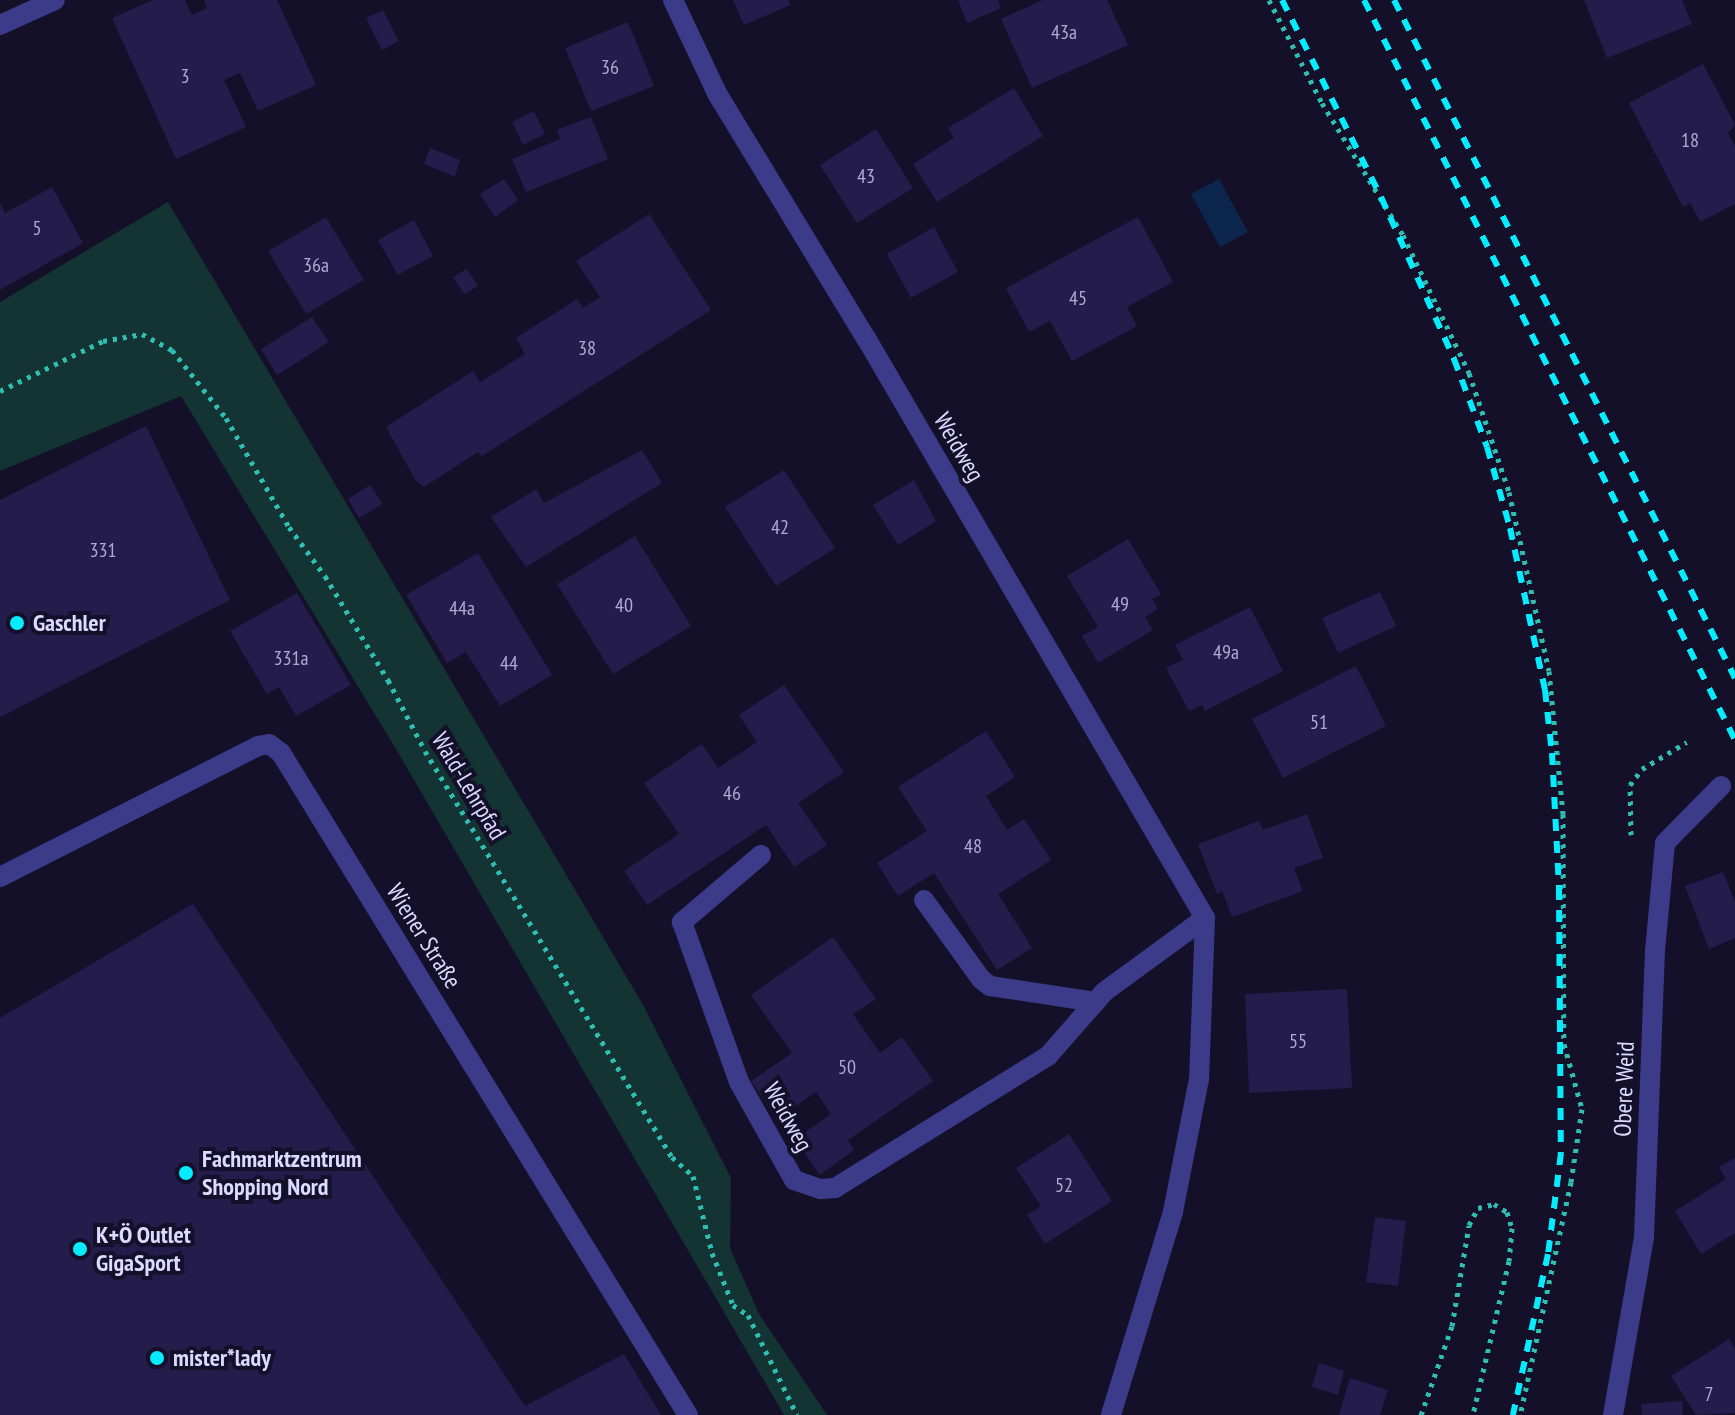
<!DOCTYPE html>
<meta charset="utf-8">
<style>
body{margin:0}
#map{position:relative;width:1735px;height:1415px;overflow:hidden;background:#14102a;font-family:"PT Sans Narrow",sans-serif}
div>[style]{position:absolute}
.green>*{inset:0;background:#133432}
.water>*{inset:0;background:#0c264d}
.building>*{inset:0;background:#241c4b}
.path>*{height:5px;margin-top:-2.5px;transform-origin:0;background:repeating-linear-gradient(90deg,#2ebeb2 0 4px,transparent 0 10px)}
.minor>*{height:20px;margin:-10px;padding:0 10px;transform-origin:10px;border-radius:10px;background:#3c3b8a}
.rail>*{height:6px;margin-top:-3px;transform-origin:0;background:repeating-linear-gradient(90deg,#05ecff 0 12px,transparent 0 22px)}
.dots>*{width:22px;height:22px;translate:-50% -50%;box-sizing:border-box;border:4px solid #14102a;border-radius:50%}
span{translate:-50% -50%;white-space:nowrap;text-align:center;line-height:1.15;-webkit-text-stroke:8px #14102a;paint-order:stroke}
.number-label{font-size:20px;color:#afaad2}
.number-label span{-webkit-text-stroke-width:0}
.street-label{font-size:24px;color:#ddd9ff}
.poi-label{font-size:24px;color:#ddd9ff;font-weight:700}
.left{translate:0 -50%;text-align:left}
</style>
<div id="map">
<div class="green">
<div style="clip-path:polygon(168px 202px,642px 1003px,731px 1178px,730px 1248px,759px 1314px,827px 1415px,784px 1415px,396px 749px,181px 396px,0 471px,0 302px)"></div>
</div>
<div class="water">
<div style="clip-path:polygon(1219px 179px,1248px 232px,1220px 247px,1191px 194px)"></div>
</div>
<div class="building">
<div style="clip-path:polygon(153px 0,185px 0,192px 15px,207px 8px,204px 0,277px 0,316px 85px,258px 111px,240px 73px,224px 80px,246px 127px,176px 159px,112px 18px)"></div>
<div style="clip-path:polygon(733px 0,788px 0,790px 5px,744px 25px)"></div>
<div style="clip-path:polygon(958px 0,998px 0,1001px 8px,967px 23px)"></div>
<div style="clip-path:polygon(1043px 0,1107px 0,1128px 45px,1032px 88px,1001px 19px)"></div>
<div style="clip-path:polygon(1584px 0,1682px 0,1692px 24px,1607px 58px)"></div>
<div style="clip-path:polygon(383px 10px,399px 41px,382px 50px,366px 18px)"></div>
<div style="clip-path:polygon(628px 22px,654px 86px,591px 111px,565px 48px)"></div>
<div style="clip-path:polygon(1703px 64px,1735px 125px,1728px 133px,1735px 146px,1735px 204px,1700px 222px,1690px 203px,1683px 207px,1629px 103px)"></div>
<div style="clip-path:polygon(1014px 88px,1043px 136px,937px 202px,913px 164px,954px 138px,948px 128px)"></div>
<div style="clip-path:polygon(534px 111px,545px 134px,523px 145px,512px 122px)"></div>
<div style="clip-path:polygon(591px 117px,608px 159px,526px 192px,512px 159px,560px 139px,557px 130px)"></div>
<div style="clip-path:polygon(876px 129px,913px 188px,857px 223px,820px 165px)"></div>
<div style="clip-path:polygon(430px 148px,460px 160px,455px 177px,424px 164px)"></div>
<div style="clip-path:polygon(504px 179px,518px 200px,495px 217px,480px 194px)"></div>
<div style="clip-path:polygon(52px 187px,83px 243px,0 290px,0 203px,5px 213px)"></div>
<div style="clip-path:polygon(649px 214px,711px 310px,482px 456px,478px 452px,424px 487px,416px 481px,386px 427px,473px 371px,480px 382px,525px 354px,516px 338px,577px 299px,583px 308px,600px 297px,576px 261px)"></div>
<div style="clip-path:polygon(326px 217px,364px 280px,306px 314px,268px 251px)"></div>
<div style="clip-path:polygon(1138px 217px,1173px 282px,1127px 307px,1137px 326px,1072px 361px,1050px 321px,1029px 332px,1006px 288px)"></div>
<div style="clip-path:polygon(414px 220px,433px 256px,398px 275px,378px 240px)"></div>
<div style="clip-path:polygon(934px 227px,958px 272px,911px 298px,887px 254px)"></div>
<div style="clip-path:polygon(467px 269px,478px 286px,464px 294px,453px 277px)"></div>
<div style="clip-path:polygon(312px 317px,329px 342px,277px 375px,261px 349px)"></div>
<div style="clip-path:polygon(146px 426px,230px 600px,0 717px,0 500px)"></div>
<div style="clip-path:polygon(642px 450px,662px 483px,526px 567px,491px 517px,536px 489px,544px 503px)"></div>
<div style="clip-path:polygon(784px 470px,835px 548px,776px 586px,725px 507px)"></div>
<div style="clip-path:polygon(914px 480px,936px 521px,898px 545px,873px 505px)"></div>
<div style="clip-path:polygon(370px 485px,383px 504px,359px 518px,348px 499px)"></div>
<div style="clip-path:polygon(635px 536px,691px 626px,613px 674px,557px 584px)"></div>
<div style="clip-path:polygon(1128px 539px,1161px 594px,1152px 599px,1158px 609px,1145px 617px,1153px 630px,1098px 663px,1082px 636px,1098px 627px,1067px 576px)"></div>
<div style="clip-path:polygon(478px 553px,552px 675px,500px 706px,466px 652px,447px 663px,406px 595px)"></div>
<div style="clip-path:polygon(1380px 592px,1396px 626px,1338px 653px,1322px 618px)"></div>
<div style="clip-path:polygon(297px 593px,351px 685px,296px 716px,279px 687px,267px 694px,230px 631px)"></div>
<div style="clip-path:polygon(1250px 607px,1283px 671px,1205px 711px,1202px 705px,1189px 711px,1166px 668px,1183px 660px,1175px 645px)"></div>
<div style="clip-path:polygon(1356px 666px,1386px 726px,1283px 778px,1252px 719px)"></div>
<div style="clip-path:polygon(784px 685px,844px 772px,798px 803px,827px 845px,794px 867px,766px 825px,647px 905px,624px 871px,679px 834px,644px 783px,702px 744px,718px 768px,757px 742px,739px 715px)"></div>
<div style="clip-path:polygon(986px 731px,1015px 777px,986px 796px,1007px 830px,1024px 819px,1051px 860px,998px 894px,1032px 948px,997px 970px,934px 873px,898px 896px,877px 863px,927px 831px,898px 787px)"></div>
<div style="clip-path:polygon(1307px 814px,1323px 858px,1294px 868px,1303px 891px,1232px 917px,1222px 891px,1217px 894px,1198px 844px,1259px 821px,1263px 830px)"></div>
<div style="clip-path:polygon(1723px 872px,1735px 902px,1735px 938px,1709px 949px,1685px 886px)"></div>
<div style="clip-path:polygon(193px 904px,525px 1406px,624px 1354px,661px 1415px,0 1415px,0 1018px)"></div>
<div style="clip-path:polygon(833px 937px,876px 999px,853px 1014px,880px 1053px,902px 1037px,933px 1081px,848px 1140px,854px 1150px,820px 1175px,795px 1139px,831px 1114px,816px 1092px,777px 1119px,751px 1081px,792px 1053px,751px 995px)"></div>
<div style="clip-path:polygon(1347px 989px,1352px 1088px,1249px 1093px,1245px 994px)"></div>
<div style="clip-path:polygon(1069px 1134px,1112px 1201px,1045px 1244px,1027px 1215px,1041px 1206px,1016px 1168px)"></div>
<div style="clip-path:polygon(1735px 1158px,1735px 1233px,1701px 1254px,1675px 1211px,1726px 1179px,1719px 1167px)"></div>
<div style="clip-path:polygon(1375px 1217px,1406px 1221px,1398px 1286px,1366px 1282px)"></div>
<div style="clip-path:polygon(1729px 1339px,1735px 1349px,1735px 1413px,1696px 1415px,1671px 1376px)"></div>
<div style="clip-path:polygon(1319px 1363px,1344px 1371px,1338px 1395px,1312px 1387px)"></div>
<div style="clip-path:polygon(1350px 1378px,1388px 1390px,1380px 1415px,1339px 1415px)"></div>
<div style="clip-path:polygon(1682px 1401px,1683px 1415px,1642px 1415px,1641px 1404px)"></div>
</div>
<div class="path">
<div style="left:1269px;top:0;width:116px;rotate:62.8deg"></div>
<div style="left:1322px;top:103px;width:155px;rotate:58.5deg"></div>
<div style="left:1403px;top:235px;width:153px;rotate:64.4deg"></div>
<div style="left:1469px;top:373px;width:126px;rotate:71.4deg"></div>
<div style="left:1509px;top:492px;width:183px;rotate:77.4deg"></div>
<div style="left:1549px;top:671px;width:144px;rotate:84.4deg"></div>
<div style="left:1563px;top:814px;width:230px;rotate:89.8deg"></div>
<div style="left:1564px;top:1044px;width:67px;rotate:74.5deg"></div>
<div style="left:1582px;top:1109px;width:74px;rotate:98.6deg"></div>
<div style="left:1571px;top:1182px;width:239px;rotate:102.3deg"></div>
<div style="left:0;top:391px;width:114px;rotate:-25.9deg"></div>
<div style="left:103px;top:341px;width:40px;rotate:-10deg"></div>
<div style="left:142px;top:334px;width:34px;rotate:28deg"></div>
<div style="left:172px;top:350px;width:87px;rotate:51.5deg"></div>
<div style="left:226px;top:418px;width:126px;rotate:60deg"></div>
<div style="left:289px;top:527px;width:61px;rotate:53.7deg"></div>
<div style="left:325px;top:576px;width:122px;rotate:58.8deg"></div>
<div style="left:388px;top:680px;width:80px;rotate:62.5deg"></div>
<div style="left:425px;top:751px;width:475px;rotate:58.7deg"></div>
<div style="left:672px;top:1157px;width:28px;rotate:42deg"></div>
<div style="left:693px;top:1176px;width:79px;rotate:76.1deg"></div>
<div style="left:712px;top:1253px;width:56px;rotate:68deg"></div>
<div style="left:733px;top:1305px;width:18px;rotate:34deg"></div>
<div style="left:748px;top:1315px;width:111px;rotate:63.9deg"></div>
<div style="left:1631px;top:835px;width:50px;rotate:-91.1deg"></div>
<div style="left:1630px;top:785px;width:20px;rotate:-53deg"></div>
<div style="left:1642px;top:769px;width:52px;rotate:-31deg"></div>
<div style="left:1421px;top:1415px;width:94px;rotate:-70.8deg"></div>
<div style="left:1452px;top:1326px;width:102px;rotate:-80.4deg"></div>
<div style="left:1469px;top:1225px;width:19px;rotate:-62deg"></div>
<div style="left:1478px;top:1208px;width:16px;rotate:-14deg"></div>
<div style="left:1494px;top:1204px;width:15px;rotate:32deg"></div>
<div style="left:1507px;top:1212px;width:17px;rotate:73deg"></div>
<div style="left:1512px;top:1228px;width:33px;rotate:95deg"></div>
<div style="left:1509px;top:1261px;width:158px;rotate:103.2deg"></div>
</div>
<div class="minor">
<div style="left:673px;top:0;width:105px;rotate:64.7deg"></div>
<div style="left:718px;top:95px;width:285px;rotate:58.7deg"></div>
<div style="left:866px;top:338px;width:672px;rotate:59.69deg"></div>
<div style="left:1205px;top:918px;width:161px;rotate:92.1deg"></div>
<div style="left:1199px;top:1079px;width:136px;rotate:101.1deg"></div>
<div style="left:1173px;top:1212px;width:212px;rotate:107deg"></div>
<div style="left:0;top:25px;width:60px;rotate:-24.4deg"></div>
<div style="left:761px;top:855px;width:104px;rotate:139.7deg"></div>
<div style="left:682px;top:922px;width:170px;rotate:70.4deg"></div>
<div style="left:739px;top:1082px;width:112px;rotate:60.7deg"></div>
<div style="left:794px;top:1180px;width:28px;rotate:19deg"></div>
<div style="left:820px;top:1189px;width:15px;rotate:-4deg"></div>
<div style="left:835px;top:1188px;width:251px;rotate:-31.8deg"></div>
<div style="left:1048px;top:1056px;width:85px;rotate:-48.8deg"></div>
<div style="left:1104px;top:992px;width:125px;rotate:-36.2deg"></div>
<div style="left:0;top:877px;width:289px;rotate:-26.9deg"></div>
<div style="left:258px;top:746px;width:11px;rotate:-10deg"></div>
<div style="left:269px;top:744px;width:15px;rotate:37deg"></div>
<div style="left:281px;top:753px;width:777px;rotate:58.42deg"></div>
<div style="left:924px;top:900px;width:97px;rotate:54.2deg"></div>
<div style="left:981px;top:979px;width:11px;rotate:38deg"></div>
<div style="left:990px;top:986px;width:107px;rotate:8.6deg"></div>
<div style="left:1613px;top:1415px;width:181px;rotate:-80.1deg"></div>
<div style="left:1644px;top:1237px;width:286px;rotate:-87.8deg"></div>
<div style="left:1655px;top:951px;width:108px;rotate:-84.7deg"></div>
<div style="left:1665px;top:843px;width:80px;rotate:-45.5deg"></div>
</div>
<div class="rail">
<div style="left:1282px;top:0;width:220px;rotate:63.3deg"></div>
<div style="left:1381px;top:197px;width:178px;rotate:65.7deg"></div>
<div style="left:1454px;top:359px;width:94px;rotate:69.4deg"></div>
<div style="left:1487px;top:447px;width:84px;rotate:74.1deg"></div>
<div style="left:1510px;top:528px;width:166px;rotate:77.8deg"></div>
<div style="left:1545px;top:690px;width:63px;rotate:83.7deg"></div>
<div style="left:1552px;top:753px;width:135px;rotate:87deg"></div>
<div style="left:1559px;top:888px;width:265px;rotate:89.6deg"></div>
<div style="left:1561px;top:1153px;width:102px;rotate:97.3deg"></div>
<div style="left:1548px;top:1254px;width:165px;rotate:102.3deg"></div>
<div style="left:1364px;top:0;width:828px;rotate:63.37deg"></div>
<div style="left:1394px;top:0;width:759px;rotate:63.3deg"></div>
</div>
<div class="dots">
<div style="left:17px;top:623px;background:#05ecff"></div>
<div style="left:186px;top:1173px;background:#05ecff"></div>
<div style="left:80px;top:1249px;background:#05ecff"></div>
<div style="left:157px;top:1358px;background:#05ecff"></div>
</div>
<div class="number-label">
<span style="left:1064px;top:32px">43a</span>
<span style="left:610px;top:67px">36</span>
<span style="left:185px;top:76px">3</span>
<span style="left:1690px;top:140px">18</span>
<span style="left:866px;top:176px">43</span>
<span style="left:37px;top:228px">5</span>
<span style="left:316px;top:265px">36a</span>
<span style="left:1078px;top:298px">45</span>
<span style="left:587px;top:348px">38</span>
<span style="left:780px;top:527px">42</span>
<span style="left:103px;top:550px">331</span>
<span style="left:1120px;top:604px">49</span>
<span style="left:624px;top:605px">40</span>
<span style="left:462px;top:608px">44a</span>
<span style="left:1226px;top:652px">49a</span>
<span style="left:291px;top:658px">331a</span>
<span style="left:509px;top:663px">44</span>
<span style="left:1319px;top:722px">51</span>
<span style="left:732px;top:793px">46</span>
<span style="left:973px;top:846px">48</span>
<span style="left:1298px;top:1041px">55</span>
<span style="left:847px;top:1067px">50</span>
<span style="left:1064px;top:1185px">52</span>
<span style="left:1709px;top:1394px">7</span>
</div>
<div class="street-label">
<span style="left:959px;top:447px;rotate:60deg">Weidweg</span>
<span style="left:469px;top:786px;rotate:59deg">Wald-Lehrpfad</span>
<span style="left:424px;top:936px;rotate:58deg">Wiener Straße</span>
<span style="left:1624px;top:1089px;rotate:-88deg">Obere Weid</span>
<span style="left:788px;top:1117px;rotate:61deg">Weidweg</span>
</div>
<div class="poi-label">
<span class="left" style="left:33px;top:623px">Gaschler</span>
<span class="left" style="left:202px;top:1173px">Fachmarktzentrum<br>Shopping Nord</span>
<span class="left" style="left:96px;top:1249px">K+Ö Outlet<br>GigaSport</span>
<span class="left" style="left:173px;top:1358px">mister*lady</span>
</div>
</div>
